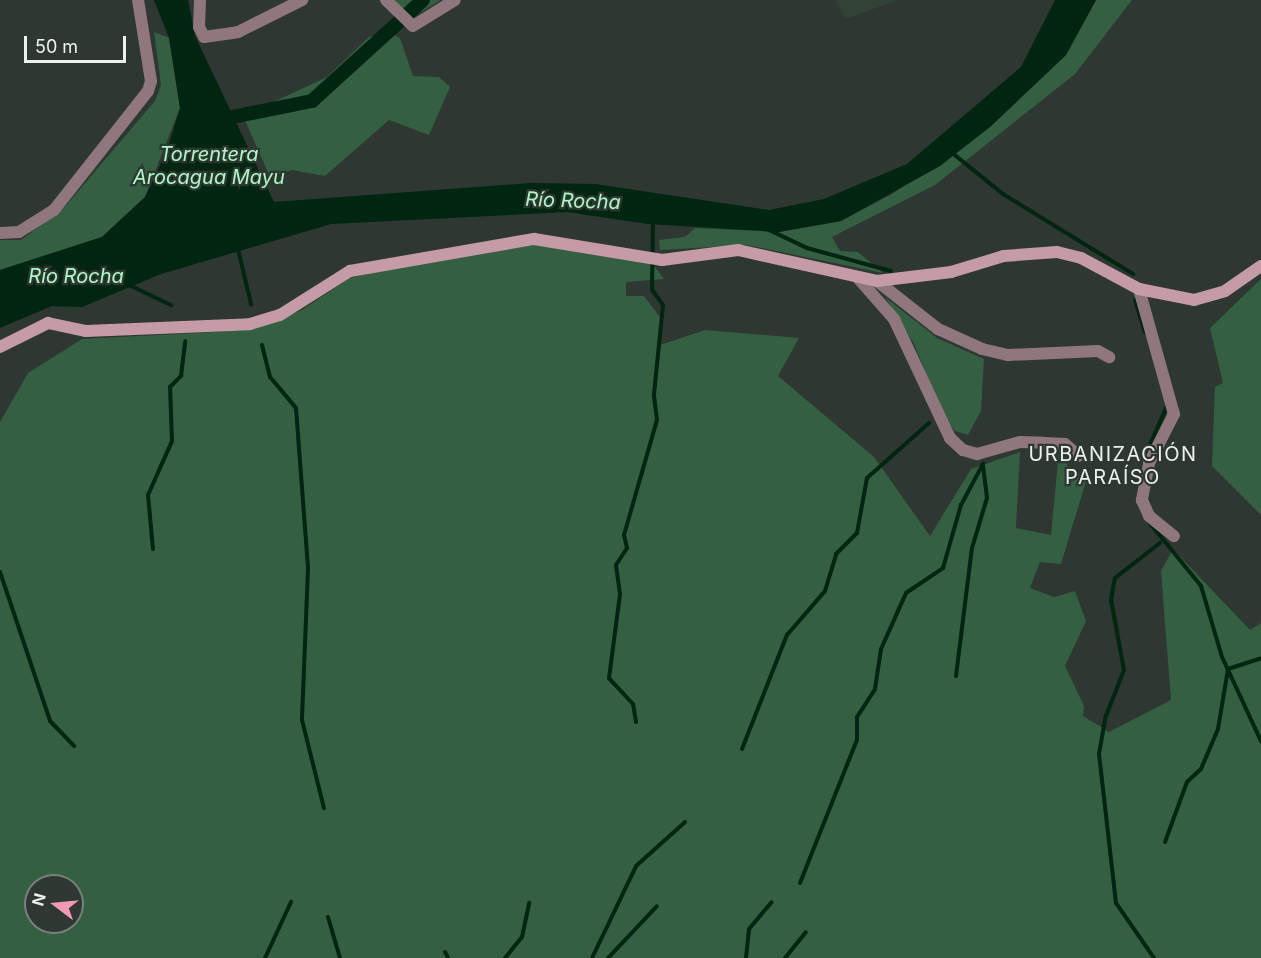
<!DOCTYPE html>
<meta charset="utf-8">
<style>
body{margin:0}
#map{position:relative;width:1261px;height:958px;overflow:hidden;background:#2e3731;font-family:Inter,sans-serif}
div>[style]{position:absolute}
.built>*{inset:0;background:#334237}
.green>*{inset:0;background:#345f43}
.water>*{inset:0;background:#002510}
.stream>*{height:4px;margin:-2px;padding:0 2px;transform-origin:2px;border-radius:2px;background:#002510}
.canal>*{height:14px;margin:-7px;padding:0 7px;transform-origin:7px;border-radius:7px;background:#002510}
.street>*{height:12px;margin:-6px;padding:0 6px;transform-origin:6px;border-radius:6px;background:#90777d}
.secondary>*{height:12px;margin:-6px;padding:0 6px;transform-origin:6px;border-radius:6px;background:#c49ba6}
span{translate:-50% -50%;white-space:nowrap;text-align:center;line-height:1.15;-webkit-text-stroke:4.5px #2e3731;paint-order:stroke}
.water-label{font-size:20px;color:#acf9c5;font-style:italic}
.neighbourhood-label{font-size:20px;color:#ecf1ed;letter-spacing:1.5px}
.north{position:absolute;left:24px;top:874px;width:60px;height:60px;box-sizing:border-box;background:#2e3731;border:2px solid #7a817c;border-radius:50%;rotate:286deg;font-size:16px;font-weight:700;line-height:24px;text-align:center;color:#ecf1ed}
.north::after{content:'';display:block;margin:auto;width:21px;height:27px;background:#f19ab2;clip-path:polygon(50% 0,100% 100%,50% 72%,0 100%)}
.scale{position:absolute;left:24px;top:36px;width:102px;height:27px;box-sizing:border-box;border:3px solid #ecf1ed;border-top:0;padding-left:8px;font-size:18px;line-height:21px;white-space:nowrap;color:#ecf1ed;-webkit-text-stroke:4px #2e3731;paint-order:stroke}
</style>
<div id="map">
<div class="built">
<div style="clip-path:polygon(835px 0,898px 0,846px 19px)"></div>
</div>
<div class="green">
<div style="clip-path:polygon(395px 0,441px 0,411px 18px)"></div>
<div style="clip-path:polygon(1096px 0,1132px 0,1075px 74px,935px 185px,832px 237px,840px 251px,858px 252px,883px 273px,747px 245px,660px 250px,659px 240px,685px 237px,695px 228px,779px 232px,841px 221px,892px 194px,990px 127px,1066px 55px)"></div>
<div style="clip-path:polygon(154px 32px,169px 38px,180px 108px,145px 197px,102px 237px,0 270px,0 240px,21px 240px,63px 209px,155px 101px,161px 85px)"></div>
<div style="clip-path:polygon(390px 33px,400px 38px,413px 76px,439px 77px,450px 87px,429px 135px,389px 120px,325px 176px,292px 170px,270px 177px,243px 116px,327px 77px,369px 37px)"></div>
<div style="clip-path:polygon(evenodd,541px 243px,652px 263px,664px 279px,626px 282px,626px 296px,644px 296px,662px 320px,660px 345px,705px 330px,799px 338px,778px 376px,874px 457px,930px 536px,971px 469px,1020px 452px,1016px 528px,1051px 535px,1059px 451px,1069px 468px,1087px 478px,1061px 564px,1040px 562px,1030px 588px,1054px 597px,1075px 591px,1086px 621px,1065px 666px,1084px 706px,1083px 716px,1109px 732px,1171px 700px,1161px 571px,1173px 549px,1250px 630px,1261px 623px,1261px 958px,0 958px,0 422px,28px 373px,82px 339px,251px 330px,302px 310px,350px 278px,435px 257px,541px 243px,36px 886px,72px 886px,72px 922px,36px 922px,36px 886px)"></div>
<div style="clip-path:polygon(1261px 279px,1261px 515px,1212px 466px,1215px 387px,1223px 383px,1210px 328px)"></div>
<div style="clip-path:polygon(885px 297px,937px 338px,984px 359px,981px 411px,968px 435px,955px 431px,945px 418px,914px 344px)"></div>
</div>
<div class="water">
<div style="clip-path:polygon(154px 0,188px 0,195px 36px,274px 202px,531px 183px,595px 184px,769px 210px,824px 199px,907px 164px,1021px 67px,1055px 0,1096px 0,1066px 55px,990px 127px,940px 166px,841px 221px,779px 232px,648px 224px,567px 212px,331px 224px,161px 274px,82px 307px,52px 306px,0 328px,0 270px,102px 237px,145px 197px,167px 150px,180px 108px,169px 38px)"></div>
</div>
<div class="stream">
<div style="left:951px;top:152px;width:67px;rotate:38.9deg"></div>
<div style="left:1003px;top:194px;width:153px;rotate:31.6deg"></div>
<div style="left:767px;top:229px;width:44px;rotate:25.4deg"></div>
<div style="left:807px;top:248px;width:87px;rotate:15.3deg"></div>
<div style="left:238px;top:249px;width:57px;rotate:76.7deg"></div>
<div style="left:129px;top:285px;width:47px;rotate:25.5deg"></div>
<div style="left:1135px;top:300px;width:34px;rotate:73deg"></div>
<div style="left:262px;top:345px;width:33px;rotate:76deg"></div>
<div style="left:270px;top:377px;width:40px;rotate:50deg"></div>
<div style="left:296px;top:408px;width:161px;rotate:85.7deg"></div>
<div style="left:308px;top:569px;width:151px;rotate:92.3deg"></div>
<div style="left:302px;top:720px;width:91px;rotate:76deg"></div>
<div style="left:1138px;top:498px;width:45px;rotate:-79.7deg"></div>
<div style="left:1146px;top:454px;width:52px;rotate:-66.4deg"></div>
<div style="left:1148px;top:521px;width:84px;rotate:50.8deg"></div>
<div style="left:1201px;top:586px;width:74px;rotate:73.5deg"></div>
<div style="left:1222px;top:657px;width:93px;rotate:65.1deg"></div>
<div style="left:153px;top:549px;width:54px;rotate:-95.3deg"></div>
<div style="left:148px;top:495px;width:59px;rotate:-66deg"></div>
<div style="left:172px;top:441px;width:54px;rotate:-92.1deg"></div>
<div style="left:170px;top:387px;width:16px;rotate:-45deg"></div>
<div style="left:181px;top:376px;width:35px;rotate:-83deg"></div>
<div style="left:0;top:572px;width:157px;rotate:71.4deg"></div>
<div style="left:50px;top:721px;width:35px;rotate:46deg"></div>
<div style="left:956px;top:676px;width:129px;rotate:-82.9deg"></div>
<div style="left:972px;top:548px;width:52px;rotate:-73.3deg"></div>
<div style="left:987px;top:498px;width:34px;rotate:-97deg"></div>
<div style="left:636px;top:722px;width:18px;rotate:-99deg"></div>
<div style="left:633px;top:704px;width:35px;rotate:-133deg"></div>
<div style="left:609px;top:678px;width:85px;rotate:-82.5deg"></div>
<div style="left:620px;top:594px;width:29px;rotate:-98deg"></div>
<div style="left:616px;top:565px;width:20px;rotate:-57deg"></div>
<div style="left:627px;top:548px;width:13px;rotate:-103deg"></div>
<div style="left:624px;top:535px;width:120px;rotate:-74deg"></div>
<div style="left:657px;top:420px;width:26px;rotate:-97deg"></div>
<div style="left:654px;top:394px;width:89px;rotate:-84.2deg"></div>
<div style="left:663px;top:305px;width:19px;rotate:-126deg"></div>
<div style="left:652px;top:290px;width:70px;rotate:-89.2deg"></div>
<div style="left:742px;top:749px;width:123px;rotate:-68.5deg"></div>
<div style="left:787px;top:635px;width:58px;rotate:-49.2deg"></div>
<div style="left:825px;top:591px;width:39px;rotate:-73deg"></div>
<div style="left:836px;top:554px;width:30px;rotate:-45deg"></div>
<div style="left:857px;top:533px;width:56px;rotate:-79.7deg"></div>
<div style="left:867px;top:478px;width:83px;rotate:-41.6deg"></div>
<div style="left:1165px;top:842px;width:64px;rotate:-69.9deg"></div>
<div style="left:1187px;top:782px;width:19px;rotate:-43deg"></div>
<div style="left:1201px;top:769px;width:43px;rotate:-67deg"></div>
<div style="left:1218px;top:729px;width:61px;rotate:-80.5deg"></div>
<div style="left:1228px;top:669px;width:35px;rotate:-18deg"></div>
<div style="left:800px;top:883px;width:154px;rotate:-68.3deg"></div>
<div style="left:857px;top:740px;width:23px;rotate:-90deg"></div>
<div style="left:857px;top:717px;width:33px;rotate:-57deg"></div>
<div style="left:875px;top:689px;width:40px;rotate:-81.5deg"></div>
<div style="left:881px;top:649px;width:61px;rotate:-65.9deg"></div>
<div style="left:906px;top:593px;width:45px;rotate:-34deg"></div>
<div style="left:943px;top:568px;width:66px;rotate:-74.1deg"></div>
<div style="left:961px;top:505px;width:47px;rotate:-61.8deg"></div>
<div style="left:328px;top:917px;width:43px;rotate:73.7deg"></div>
<div style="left:445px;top:952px;width:7px;rotate:63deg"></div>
<div style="left:265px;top:958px;width:62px;rotate:-65.1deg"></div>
<div style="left:505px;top:958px;width:27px;rotate:-51deg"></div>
<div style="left:522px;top:937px;width:35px;rotate:-78deg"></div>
<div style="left:592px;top:958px;width:102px;rotate:-64.4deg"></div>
<div style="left:636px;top:866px;width:66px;rotate:-41.9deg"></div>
<div style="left:608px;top:958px;width:71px;rotate:-46.7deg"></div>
<div style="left:746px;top:958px;width:29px;rotate:-84deg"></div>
<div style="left:749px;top:929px;width:35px;rotate:-50deg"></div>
<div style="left:785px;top:958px;width:33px;rotate:-51deg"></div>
<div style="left:1154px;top:958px;width:67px;rotate:-124.6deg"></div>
<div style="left:1116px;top:903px;width:150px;rotate:-96.5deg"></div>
<div style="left:1099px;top:754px;width:39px;rotate:-80deg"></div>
<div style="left:1106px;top:716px;width:49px;rotate:-68.6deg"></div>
<div style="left:1124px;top:670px;width:71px;rotate:-100.5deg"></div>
<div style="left:1111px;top:600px;width:22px;rotate:-80deg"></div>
<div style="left:1115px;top:578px;width:57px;rotate:-37.9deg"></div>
</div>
<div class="canal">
<div style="left:217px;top:120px;width:97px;rotate:-11.3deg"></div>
<div style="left:312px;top:101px;width:150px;rotate:-42.3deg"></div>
</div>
<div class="street">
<div style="left:200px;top:0;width:27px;rotate:92deg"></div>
<div style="left:199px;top:27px;width:11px;rotate:63deg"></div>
<div style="left:204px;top:37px;width:34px;rotate:-8deg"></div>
<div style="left:238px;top:32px;width:72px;rotate:-26.6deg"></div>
<div style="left:386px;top:0;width:37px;rotate:44deg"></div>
<div style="left:413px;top:26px;width:49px;rotate:-31.8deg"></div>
<div style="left:0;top:233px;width:19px;rotate:-3deg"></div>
<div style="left:19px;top:232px;width:41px;rotate:-32.2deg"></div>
<div style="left:54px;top:210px;width:152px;rotate:-51.7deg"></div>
<div style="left:148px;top:91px;width:10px;rotate:-73deg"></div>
<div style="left:151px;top:81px;width:82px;rotate:-99.1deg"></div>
<div style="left:858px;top:278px;width:55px;rotate:48.7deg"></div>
<div style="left:894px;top:319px;width:132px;rotate:64.8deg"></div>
<div style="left:950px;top:438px;width:18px;rotate:43deg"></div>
<div style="left:963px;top:450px;width:15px;rotate:16deg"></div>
<div style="left:977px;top:454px;width:45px;rotate:-15.6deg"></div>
<div style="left:1020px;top:442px;width:24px;rotate:2deg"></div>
<div style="left:1044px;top:443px;width:21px;rotate:3deg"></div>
<div style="left:1065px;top:444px;width:18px;rotate:41deg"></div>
<div style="left:877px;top:281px;width:78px;rotate:38.2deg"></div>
<div style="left:938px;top:329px;width:48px;rotate:24.4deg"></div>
<div style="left:982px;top:349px;width:27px;rotate:13deg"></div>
<div style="left:1008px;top:355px;width:90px;rotate:-2.5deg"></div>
<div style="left:1098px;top:351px;width:13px;rotate:29deg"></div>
<div style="left:1139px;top:289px;width:130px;rotate:74.4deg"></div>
<div style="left:1174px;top:414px;width:55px;rotate:117deg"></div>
<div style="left:1149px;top:463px;width:38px;rotate:101deg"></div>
<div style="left:1142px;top:500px;width:17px;rotate:66deg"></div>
<div style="left:1149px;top:516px;width:32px;rotate:39deg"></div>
</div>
<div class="secondary">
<div style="left:0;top:347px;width:54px;rotate:-26.6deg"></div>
<div style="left:48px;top:323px;width:39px;rotate:12deg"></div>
<div style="left:86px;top:331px;width:164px;rotate:-2.4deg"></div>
<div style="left:250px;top:324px;width:31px;rotate:-17deg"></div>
<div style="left:280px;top:315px;width:83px;rotate:-32.2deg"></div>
<div style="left:350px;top:271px;width:187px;rotate:-9.9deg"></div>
<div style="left:534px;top:239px;width:130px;rotate:9.3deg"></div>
<div style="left:662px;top:260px;width:77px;rotate:-7.5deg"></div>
<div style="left:738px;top:250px;width:142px;rotate:12.6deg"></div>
<div style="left:877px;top:281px;width:75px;rotate:-6.9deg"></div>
<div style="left:951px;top:272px;width:55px;rotate:-16.8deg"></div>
<div style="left:1004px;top:256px;width:53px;rotate:-4.3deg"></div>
<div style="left:1057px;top:252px;width:25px;rotate:14deg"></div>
<div style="left:1081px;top:258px;width:66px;rotate:28.1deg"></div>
<div style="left:1139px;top:289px;width:56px;rotate:11.3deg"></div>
<div style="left:1194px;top:300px;width:32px;rotate:-16deg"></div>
<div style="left:1225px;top:291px;width:44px;rotate:-34.8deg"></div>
</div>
<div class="water-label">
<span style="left:209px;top:166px">Torrentera<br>Arocagua Mayu</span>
<span style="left:573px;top:201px;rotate:2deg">Río Rocha</span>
<span style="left:76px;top:276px">Río Rocha</span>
</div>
<div class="neighbourhood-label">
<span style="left:1113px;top:466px">URBANIZACIÓN<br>PARAÍSO</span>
</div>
<div class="north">N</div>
<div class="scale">50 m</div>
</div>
